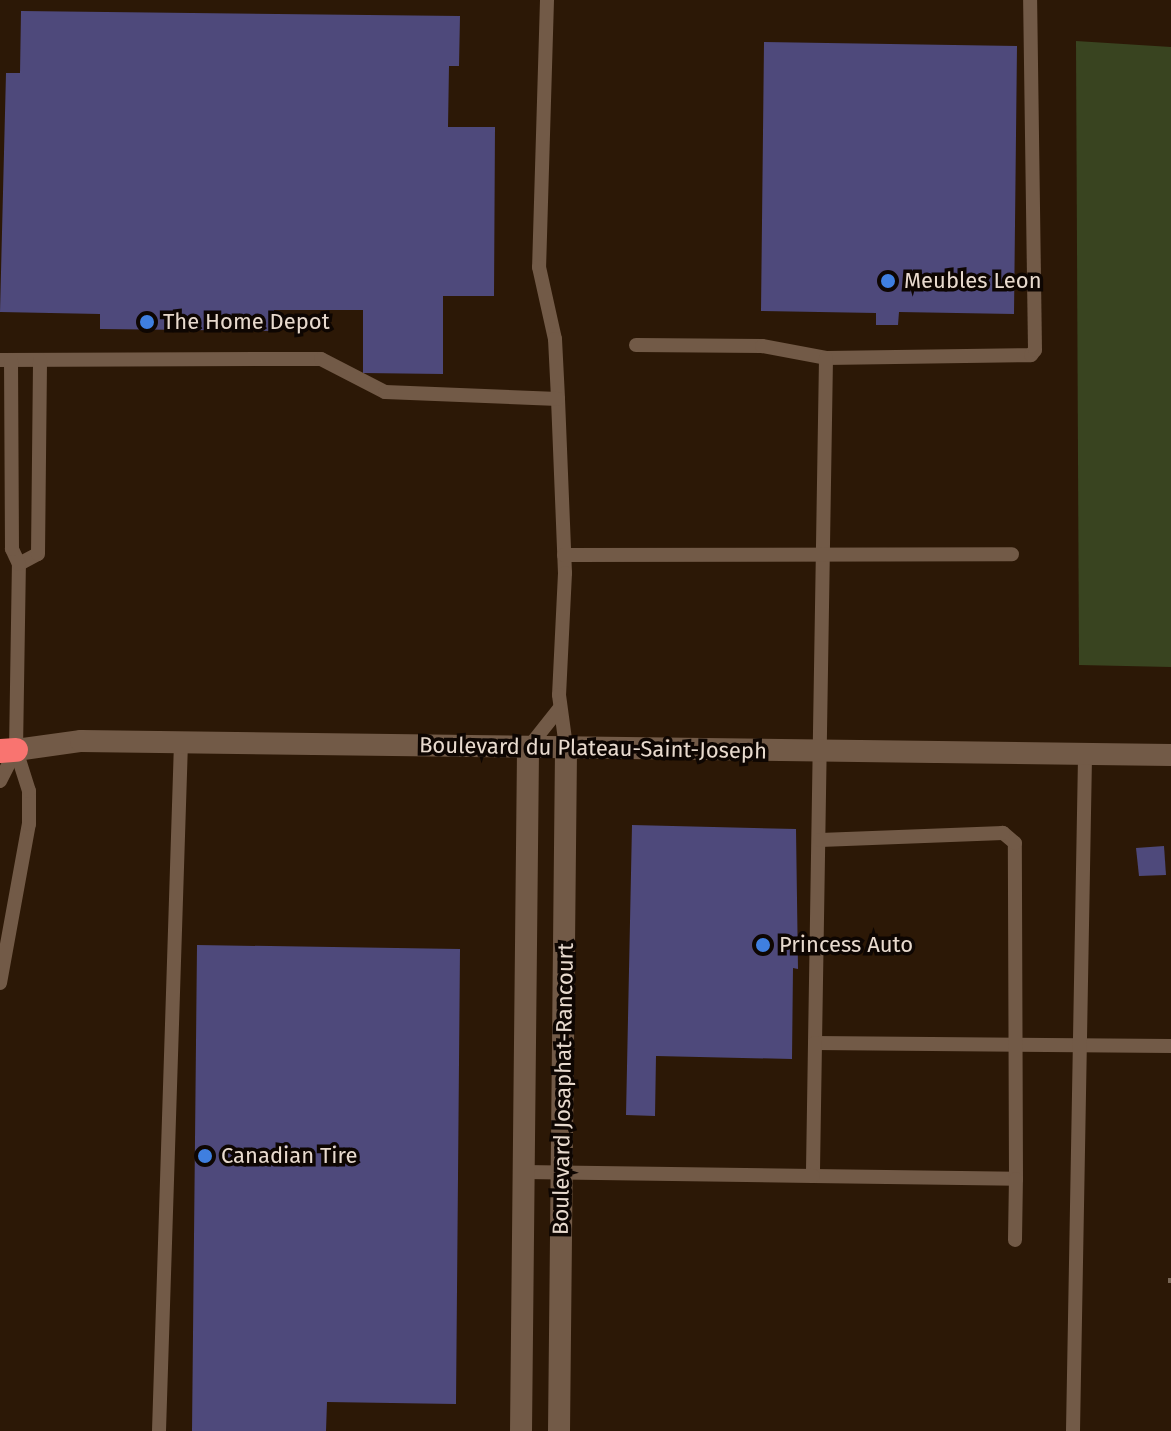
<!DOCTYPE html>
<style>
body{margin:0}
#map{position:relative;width:1171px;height:1431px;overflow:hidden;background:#2c1806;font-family:"Fira Sans",sans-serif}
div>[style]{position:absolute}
.green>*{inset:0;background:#394420}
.building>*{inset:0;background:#4e497b}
.path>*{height:5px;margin-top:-2.5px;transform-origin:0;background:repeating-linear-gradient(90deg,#786656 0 4px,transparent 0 10px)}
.service>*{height:14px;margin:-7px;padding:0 7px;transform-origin:7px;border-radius:7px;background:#725a47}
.minor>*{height:22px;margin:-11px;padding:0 11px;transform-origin:11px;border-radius:11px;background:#725a47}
.tertiary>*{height:22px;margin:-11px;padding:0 11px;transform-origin:11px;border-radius:11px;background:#725a47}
.motorway>*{height:24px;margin:-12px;padding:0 12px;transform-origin:12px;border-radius:12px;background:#f97470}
.dots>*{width:22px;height:22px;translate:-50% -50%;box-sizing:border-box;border:4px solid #0e0602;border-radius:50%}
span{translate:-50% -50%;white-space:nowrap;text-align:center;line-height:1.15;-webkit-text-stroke:7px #0e0602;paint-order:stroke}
.poi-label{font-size:22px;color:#e8dace}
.left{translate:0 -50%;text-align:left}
.street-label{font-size:22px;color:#e8dace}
</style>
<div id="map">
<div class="green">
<div style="clip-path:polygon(1076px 41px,1171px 47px,1171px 667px,1079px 665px)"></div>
</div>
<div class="building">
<div style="clip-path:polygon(21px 11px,460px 16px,459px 66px,449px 66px,448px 127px,495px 127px,494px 296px,443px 296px,443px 374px,363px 373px,363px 310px,274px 310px,273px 331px,100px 329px,100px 314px,0 312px,6px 73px,20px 73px)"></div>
<div style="clip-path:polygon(764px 42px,1017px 46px,1014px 314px,899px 312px,898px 325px,876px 325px,876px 313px,761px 311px)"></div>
<div style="clip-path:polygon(632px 825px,796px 829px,798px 969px,793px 968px,792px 1059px,656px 1056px,655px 1116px,626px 1115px)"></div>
<div style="clip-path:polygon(1164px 846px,1166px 875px,1139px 876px,1136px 848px)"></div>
<div style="clip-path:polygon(197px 945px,460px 949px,456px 1404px,327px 1402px,326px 1431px,192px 1431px)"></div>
</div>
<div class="path">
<div style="left:1168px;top:1280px;width:3px"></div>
</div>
<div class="service">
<div style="left:547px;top:0;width:267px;rotate:91.7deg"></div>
<div style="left:539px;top:267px;width:74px;rotate:77.5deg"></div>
<div style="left:555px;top:339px;width:60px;rotate:87.1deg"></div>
<div style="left:558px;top:399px;width:174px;rotate:87.7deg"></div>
<div style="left:565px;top:573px;width:122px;rotate:92.8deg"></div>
<div style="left:559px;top:695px;width:52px;rotate:82.3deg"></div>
<div style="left:636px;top:345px;width:126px;rotate:0.5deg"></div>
<div style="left:762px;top:346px;width:65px;rotate:10.6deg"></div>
<div style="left:826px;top:358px;width:205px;rotate:-0.8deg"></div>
<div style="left:1031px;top:355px;width:6px;rotate:-51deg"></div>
<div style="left:1035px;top:350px;width:350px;rotate:-90.8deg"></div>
<div style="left:826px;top:358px;width:685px;rotate:90.92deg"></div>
<div style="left:815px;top:1043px;width:356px;rotate:0.5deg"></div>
<div style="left:0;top:360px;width:321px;rotate:-0.2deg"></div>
<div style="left:321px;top:359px;width:72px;rotate:27.3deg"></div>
<div style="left:385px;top:392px;width:173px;rotate:2.3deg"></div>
<div style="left:564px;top:555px;width:448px;rotate:-0.1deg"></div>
<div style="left:19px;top:564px;width:21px;rotate:-28deg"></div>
<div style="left:38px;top:554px;width:194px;rotate:-89.4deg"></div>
<div style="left:528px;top:748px;width:50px;rotate:-51.5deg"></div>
<div style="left:0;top:781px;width:35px;rotate:-63deg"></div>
<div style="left:0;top:983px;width:162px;rotate:-79.7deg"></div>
<div style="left:29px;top:824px;width:33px;rotate:-90deg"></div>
<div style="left:29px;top:791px;width:43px;rotate:-107.6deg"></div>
<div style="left:16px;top:750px;width:186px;rotate:-89.1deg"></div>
<div style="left:19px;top:564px;width:17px;rotate:-115deg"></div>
<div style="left:12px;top:549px;width:189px;rotate:-90.3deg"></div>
<div style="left:815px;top:1043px;width:133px;rotate:90.9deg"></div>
<div style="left:813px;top:1176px;width:203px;rotate:0.8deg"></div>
<div style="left:1016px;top:1179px;width:336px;rotate:-90.2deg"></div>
<div style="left:1015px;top:843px;width:16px;rotate:-140deg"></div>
<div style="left:1003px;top:833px;width:183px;rotate:177.8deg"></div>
<div style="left:524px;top:1172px;width:289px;rotate:0.8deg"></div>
<div style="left:1015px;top:1240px;width:61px;rotate:-89.1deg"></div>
<div style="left:159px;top:1431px;width:688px;rotate:-88.17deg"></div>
<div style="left:1073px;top:1431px;width:677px;rotate:-88.98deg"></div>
</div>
<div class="minor">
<div style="left:521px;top:1431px;width:683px;rotate:-89.41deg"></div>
<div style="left:559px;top:1431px;width:684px;rotate:-89.41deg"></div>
</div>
<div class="tertiary">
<div style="left:16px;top:750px;width:66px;rotate:-7.9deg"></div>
<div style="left:81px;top:741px;width:1090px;rotate:0.74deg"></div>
</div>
<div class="motorway">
<div style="left:0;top:751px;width:16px;rotate:-4deg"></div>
</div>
<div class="dots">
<div style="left:888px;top:281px;background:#3f7fe0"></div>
<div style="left:147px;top:322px;background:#3f7fe0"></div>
<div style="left:763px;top:945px;background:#3f7fe0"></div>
<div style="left:205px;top:1156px;background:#3f7fe0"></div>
</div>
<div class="poi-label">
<span class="left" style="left:904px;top:281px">Meubles Leon</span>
<span class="left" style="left:163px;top:322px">The Home Depot</span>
<span class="left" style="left:779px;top:945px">Princess Auto</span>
<span class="left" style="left:221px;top:1156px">Canadian Tire</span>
</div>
<div class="street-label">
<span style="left:593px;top:748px;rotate:1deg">Boulevard du Plateau-Saint-Joseph</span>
<span style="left:563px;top:1089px;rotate:-89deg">Boulevard Josaphat-Rancourt</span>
</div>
</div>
